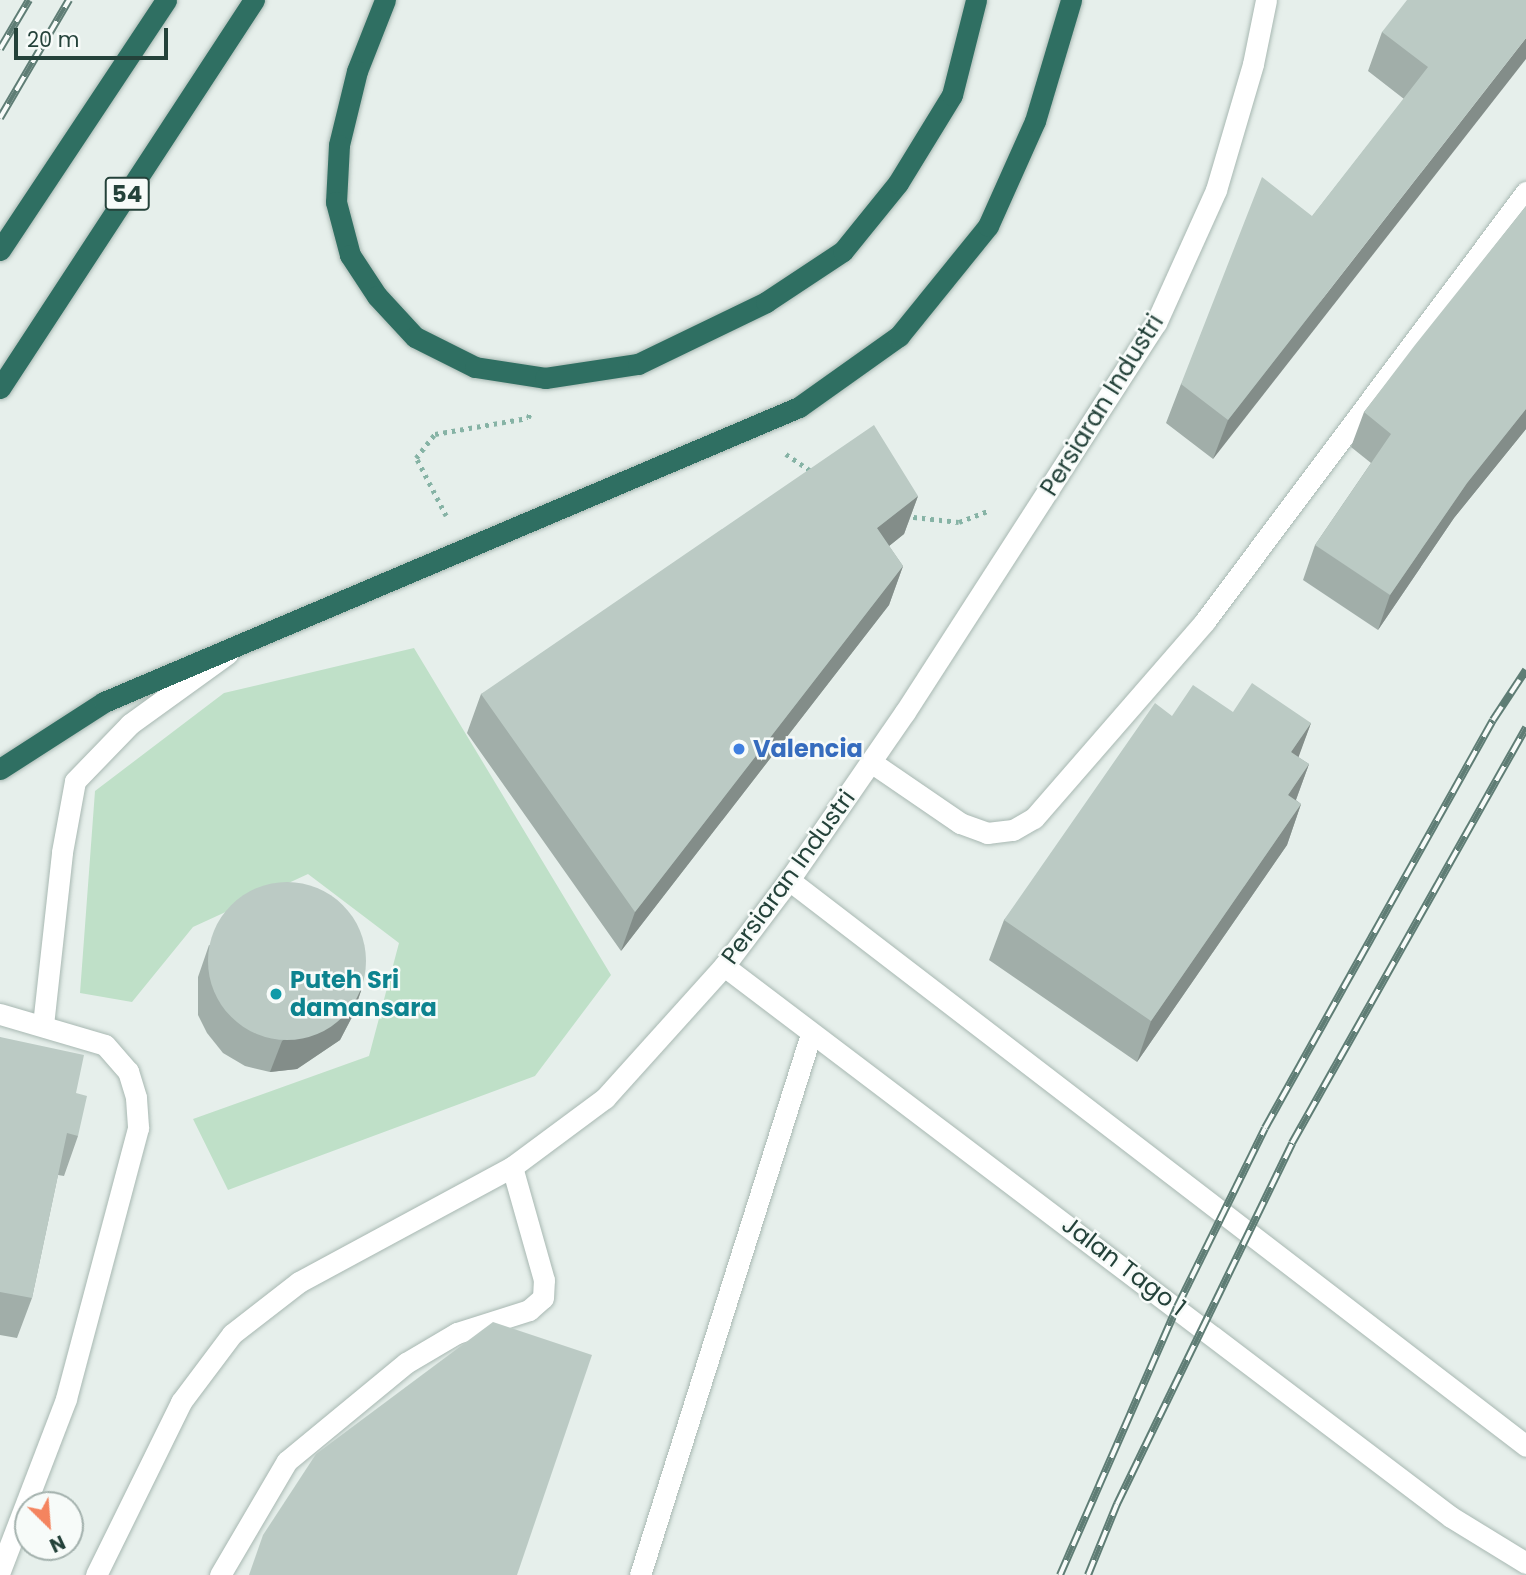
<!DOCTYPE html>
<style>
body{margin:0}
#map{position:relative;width:1526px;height:1575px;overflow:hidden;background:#e6efeb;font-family:Poppins,sans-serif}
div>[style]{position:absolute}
.green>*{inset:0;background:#bfe0c8}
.path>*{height:4.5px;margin-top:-2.25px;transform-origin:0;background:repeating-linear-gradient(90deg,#86b3a5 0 3.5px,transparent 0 8.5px)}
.roads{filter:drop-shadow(0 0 2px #a8b8b2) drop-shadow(0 0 2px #a8b8b2)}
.lane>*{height:21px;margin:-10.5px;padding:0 10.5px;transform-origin:10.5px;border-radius:10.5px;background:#fff}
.street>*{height:21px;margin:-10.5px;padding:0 10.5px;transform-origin:10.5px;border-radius:10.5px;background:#fff}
.secondary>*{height:21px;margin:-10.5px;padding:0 10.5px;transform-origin:10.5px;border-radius:10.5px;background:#fff}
.highway>*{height:21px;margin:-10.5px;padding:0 10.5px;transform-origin:10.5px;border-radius:10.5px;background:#2f6f62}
.rail>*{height:8px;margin-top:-4px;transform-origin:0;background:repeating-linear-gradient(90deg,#f7fbf9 0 16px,#5f7d75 0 32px);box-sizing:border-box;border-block:2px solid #5f7d75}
.wall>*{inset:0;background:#a1aea9}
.shaded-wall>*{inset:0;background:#838d89}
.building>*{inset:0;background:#bbcac4}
.round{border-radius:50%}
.dots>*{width:19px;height:19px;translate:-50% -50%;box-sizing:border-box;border:4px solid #f7fbf9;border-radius:50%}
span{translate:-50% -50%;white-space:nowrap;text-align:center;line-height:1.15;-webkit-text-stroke:5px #f7fbf9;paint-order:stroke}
.shield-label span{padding:2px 5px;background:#f7fbf9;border:2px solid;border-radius:5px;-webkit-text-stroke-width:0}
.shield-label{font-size:23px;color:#24423a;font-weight:700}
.street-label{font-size:24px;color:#24423a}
.shop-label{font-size:24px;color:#366cbe;font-weight:700}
.left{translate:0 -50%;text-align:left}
.culture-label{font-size:24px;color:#0d838f;font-weight:700}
.north{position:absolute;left:14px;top:1491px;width:70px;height:70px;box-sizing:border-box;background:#f7fbf9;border:2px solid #a3b1ad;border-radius:50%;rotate:155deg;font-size:19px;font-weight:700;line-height:28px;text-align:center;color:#24423a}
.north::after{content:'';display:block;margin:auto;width:24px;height:32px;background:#f4845f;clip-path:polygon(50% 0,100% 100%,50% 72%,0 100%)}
.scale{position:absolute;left:14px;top:28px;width:154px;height:32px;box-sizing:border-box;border:4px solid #24423a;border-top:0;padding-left:9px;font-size:21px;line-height:24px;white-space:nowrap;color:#24423a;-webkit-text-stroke:5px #f7fbf9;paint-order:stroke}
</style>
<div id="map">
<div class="green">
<div style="clip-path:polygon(414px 648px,611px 975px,535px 1076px,228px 1190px,193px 1119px,369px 1056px,399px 943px,308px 874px,193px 927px,132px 1002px,80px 993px,95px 791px,224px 693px)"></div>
</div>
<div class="path">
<div style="left:786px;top:454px;width:30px;rotate:34deg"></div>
<div style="left:446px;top:516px;width:65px;rotate:-117.3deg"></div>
<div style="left:416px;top:458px;width:31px;rotate:-52deg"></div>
<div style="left:435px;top:434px;width:94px;rotate:-9.8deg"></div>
<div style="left:528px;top:418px;width:5px;rotate:-68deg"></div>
<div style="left:905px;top:516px;width:54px;rotate:6.3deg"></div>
<div style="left:959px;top:522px;width:31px;rotate:-21deg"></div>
</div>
<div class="roads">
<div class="lane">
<div style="left:871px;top:762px;width:108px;rotate:34.4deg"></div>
<div style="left:960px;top:823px;width:29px;rotate:20deg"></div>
<div style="left:987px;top:833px;width:26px;rotate:-7deg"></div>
<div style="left:1013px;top:830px;width:24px;rotate:-30deg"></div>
<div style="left:1034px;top:818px;width:261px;rotate:-49deg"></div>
<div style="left:1205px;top:621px;width:536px;rotate:-53.19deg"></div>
<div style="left:0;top:1014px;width:109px;rotate:16.4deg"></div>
<div style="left:105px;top:1045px;width:35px;rotate:49deg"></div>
<div style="left:128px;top:1071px;width:28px;rotate:73deg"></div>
<div style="left:136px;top:1098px;width:30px;rotate:86deg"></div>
<div style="left:138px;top:1128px;width:280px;rotate:104.9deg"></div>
<div style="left:66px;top:1399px;width:184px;rotate:111deg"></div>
<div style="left:43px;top:1025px;width:174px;rotate:-83.7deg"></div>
<div style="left:62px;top:852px;width:72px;rotate:-79.6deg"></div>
<div style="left:75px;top:781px;width:79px;rotate:-46deg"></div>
<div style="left:130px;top:724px;width:120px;rotate:-35.8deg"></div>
<div style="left:220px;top:1575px;width:132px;rotate:-59.6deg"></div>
<div style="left:287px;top:1461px;width:154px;rotate:-39.5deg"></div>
<div style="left:406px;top:1363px;width:59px;rotate:-30.5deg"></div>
<div style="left:457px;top:1333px;width:76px;rotate:-17.7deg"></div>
<div style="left:529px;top:1310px;width:18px;rotate:-41deg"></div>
<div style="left:543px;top:1298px;width:18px;rotate:-87deg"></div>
<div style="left:544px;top:1280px;width:117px;rotate:-105.8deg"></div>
<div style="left:640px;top:1575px;width:567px;rotate:-72.46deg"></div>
</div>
<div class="street">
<div style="left:789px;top:880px;width:929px;rotate:37.52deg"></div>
<div style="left:724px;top:966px;width:912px;rotate:37.16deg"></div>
<div style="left:1451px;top:1517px;width:88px;rotate:31.5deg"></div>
</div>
<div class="secondary">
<div style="left:96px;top:1575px;width:193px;rotate:-63.8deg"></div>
<div style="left:181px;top:1402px;width:85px;rotate:-53.1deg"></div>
<div style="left:232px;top:1334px;width:85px;rotate:-37.8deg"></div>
<div style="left:299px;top:1282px;width:242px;rotate:-28.4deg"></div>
<div style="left:512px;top:1167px;width:116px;rotate:-36.6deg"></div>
<div style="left:605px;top:1098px;width:178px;rotate:-48deg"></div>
<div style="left:724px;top:966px;width:108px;rotate:-52.9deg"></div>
<div style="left:789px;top:880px;width:204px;rotate:-55.4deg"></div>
<div style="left:905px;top:712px;width:463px;rotate:-57.2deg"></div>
<div style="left:1156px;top:323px;width:146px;rotate:-65.7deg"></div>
<div style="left:1216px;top:190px;width:131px;rotate:-73.6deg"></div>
<div style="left:1253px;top:64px;width:65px;rotate:-78.5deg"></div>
</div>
<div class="highway">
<div style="left:385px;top:0;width:76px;rotate:111.5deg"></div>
<div style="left:357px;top:71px;width:76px;rotate:103.7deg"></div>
<div style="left:339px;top:145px;width:57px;rotate:93deg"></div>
<div style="left:336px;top:202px;width:55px;rotate:75.2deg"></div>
<div style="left:350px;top:255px;width:49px;rotate:56.6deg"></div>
<div style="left:377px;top:296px;width:56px;rotate:47.2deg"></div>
<div style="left:415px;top:337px;width:67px;rotate:26.6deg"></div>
<div style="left:475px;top:367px;width:71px;rotate:8.9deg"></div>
<div style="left:545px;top:378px;width:94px;rotate:-8.6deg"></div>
<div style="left:638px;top:364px;width:142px;rotate:-25.8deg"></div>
<div style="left:766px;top:302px;width:92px;rotate:-33.5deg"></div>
<div style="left:843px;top:251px;width:87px;rotate:-51deg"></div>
<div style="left:898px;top:183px;width:103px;rotate:-58.5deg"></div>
<div style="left:952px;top:95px;width:98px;rotate:-75.8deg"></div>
<div style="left:0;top:250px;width:300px;rotate:-56.4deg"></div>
<div style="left:0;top:388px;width:464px;rotate:-56.8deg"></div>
<div style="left:0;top:769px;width:124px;rotate:-32.8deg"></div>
<div style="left:104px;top:702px;width:755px;rotate:-23deg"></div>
<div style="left:799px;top:407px;width:123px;rotate:-35.4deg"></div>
<div style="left:899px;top:336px;width:141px;rotate:-51deg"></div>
<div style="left:988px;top:226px;width:115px;rotate:-65.9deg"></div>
<div style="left:1035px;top:121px;width:126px;rotate:-73.4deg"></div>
</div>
</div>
<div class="rail">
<div style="left:0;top:49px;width:57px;rotate:-59.4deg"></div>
<div style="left:0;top:118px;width:137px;rotate:-59.7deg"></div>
<div style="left:1060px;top:1575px;width:292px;rotate:-66.4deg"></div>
<div style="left:1177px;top:1307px;width:199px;rotate:-63.8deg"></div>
<div style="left:1265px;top:1128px;width:467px;rotate:-60.8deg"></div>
<div style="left:1493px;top:720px;width:60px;rotate:-56.6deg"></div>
<div style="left:1088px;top:1575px;width:77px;rotate:-67.8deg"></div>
<div style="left:1117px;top:1504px;width:401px;rotate:-64.1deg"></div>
<div style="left:1292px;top:1143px;width:477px;rotate:-60.6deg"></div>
</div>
<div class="wall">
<div style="clip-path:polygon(1526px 0,1213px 459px,1166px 423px,1181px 384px,1404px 99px,1368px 71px,1382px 32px)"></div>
<div style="clip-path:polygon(1526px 206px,1526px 429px,1454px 518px,1378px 630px,1303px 580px,1315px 545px,1371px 463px,1351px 447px,1364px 412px)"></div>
<div style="clip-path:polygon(918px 496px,904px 534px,889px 546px,903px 566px,889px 605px,621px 951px,467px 733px,481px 694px)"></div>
<div style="clip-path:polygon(1233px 712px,1311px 723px,1298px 757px,1309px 764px,1296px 800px,1301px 804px,1287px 845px,1137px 1062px,989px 960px,1004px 920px,1172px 716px)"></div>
<div style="clip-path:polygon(209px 945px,363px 985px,352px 1017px,340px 1040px,297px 1069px,270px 1072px,245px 1066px,223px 1053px,207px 1033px,198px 1015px,198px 977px)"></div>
<div style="clip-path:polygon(0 1037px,76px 1093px,78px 1136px,64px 1176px,58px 1175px,32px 1298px,17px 1338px,0 1335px)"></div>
</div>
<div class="shaded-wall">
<div style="clip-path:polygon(1526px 38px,1526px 59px,1213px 459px,1228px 420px)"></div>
<div style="clip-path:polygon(1526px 409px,1526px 429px,1454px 518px,1378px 630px,1390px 595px,1467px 483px)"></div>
<div style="clip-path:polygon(918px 496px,904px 534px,863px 567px,877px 528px)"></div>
<div style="clip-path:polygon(903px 566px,889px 605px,621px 951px,635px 912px)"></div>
<div style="clip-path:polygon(1311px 723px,1296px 764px,1291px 752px)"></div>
<div style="clip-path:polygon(1309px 764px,1294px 805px,1288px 795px)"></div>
<div style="clip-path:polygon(1301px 804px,1287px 845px,1137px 1062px,1151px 1021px)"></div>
<div style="clip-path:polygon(363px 985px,352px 1017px,340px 1040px,297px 1069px,270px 1072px,282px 1041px)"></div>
</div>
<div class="building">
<div style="clip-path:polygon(1407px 0,1526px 0,1526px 38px,1228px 420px,1181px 384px,1262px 177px,1312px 216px,1428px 67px,1382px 32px)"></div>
<div style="clip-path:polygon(1526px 206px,1526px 409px,1467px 483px,1390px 595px,1315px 545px,1391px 434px,1364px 412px,1415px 345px)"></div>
<div style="clip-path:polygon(874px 425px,918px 496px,877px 528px,903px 566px,635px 912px,481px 694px)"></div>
<div style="clip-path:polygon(1252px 683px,1311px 723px,1291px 752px,1309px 764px,1288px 795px,1301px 804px,1151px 1021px,1004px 920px,1155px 703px,1172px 716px,1193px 685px,1233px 712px)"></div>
<div class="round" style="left:208px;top:882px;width:158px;height:158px"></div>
<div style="clip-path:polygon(0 1037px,84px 1055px,76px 1093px,87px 1096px,78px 1136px,67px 1133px,32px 1298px,0 1292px)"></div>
<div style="clip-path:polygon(493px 1322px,592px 1355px,517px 1575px,249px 1575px,263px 1535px,316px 1454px)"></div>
</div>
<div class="dots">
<div style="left:739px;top:749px;background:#3f7fe0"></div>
<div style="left:276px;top:994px;background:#0f9aa8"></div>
</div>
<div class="shield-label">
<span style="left:127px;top:194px">54</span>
</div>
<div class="street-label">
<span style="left:1102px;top:405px;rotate:-58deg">Persiaran Industri</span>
<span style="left:788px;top:877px;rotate:-54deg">Persiaran Industri</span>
<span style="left:1124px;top:1266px;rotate:37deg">Jalan Tago 1</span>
</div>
<div class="shop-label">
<span class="left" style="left:753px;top:749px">Valencia</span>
</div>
<div class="culture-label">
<span class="left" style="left:290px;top:994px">Puteh Sri<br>damansara</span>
</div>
<div class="north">N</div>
<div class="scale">20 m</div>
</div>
